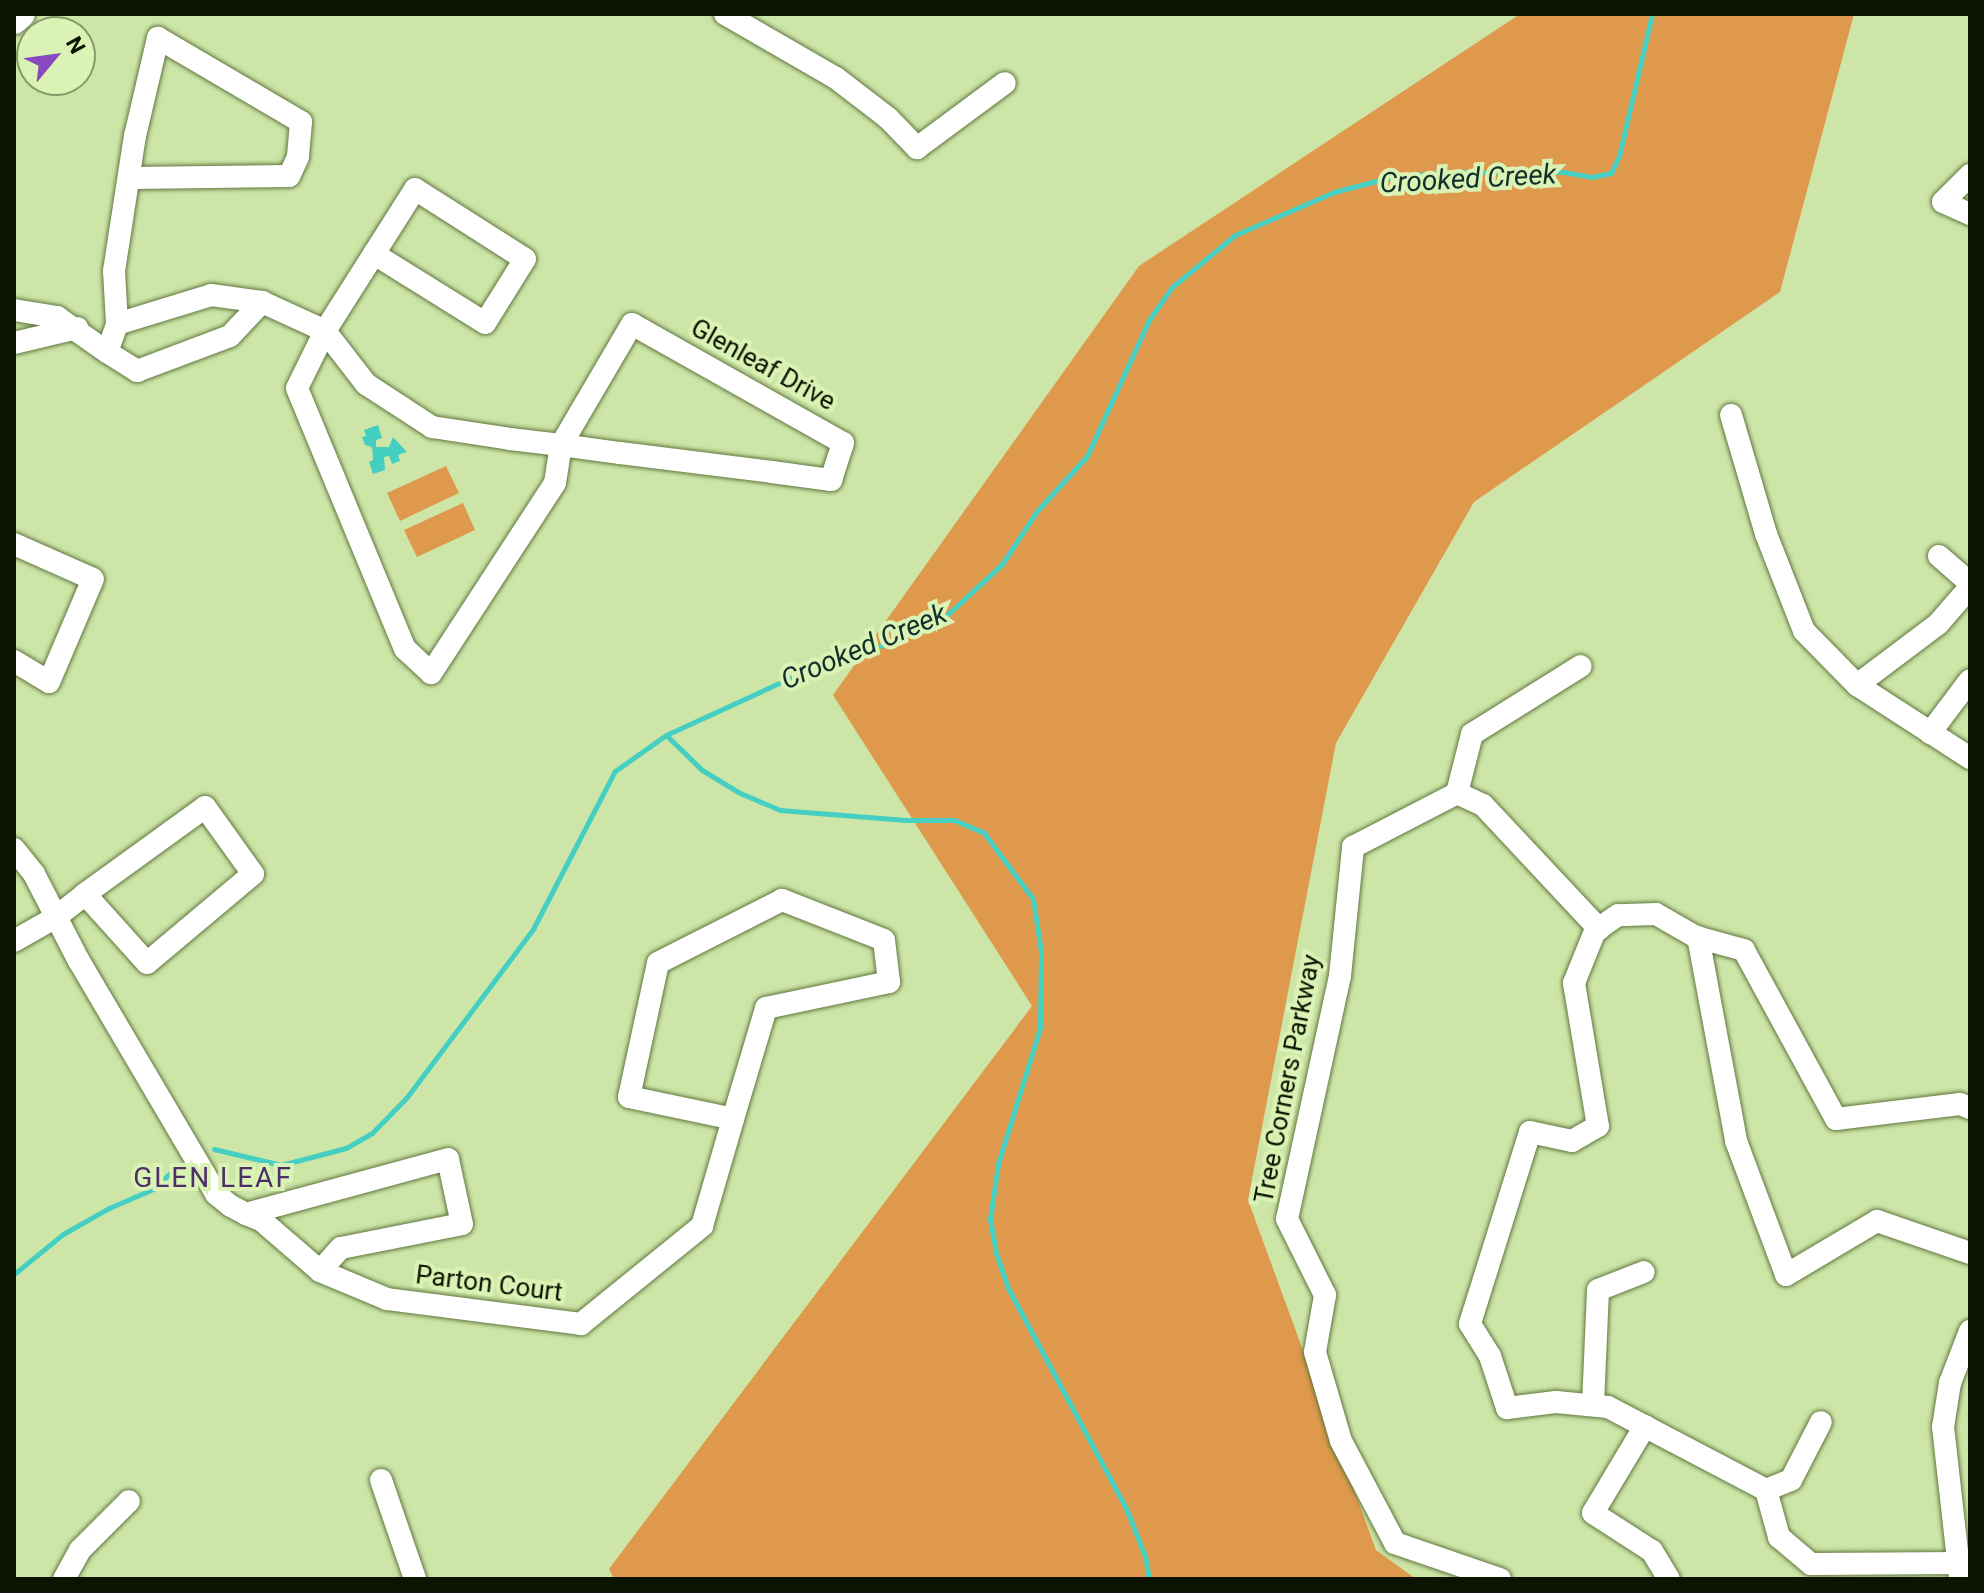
<!DOCTYPE html>
<style>
body{margin:0}
#map{position:relative;width:1984px;height:1593px;overflow:hidden;background:#cde6a8;font-family:Roboto,sans-serif}
div>[style]{position:absolute}
.green>*{inset:0;background:#df994d}
.water>*{inset:0;background:#44cfc2}
.stream>*{height:5px;margin:-2.5px;padding:0 2.5px;transform-origin:2.5px;border-radius:2.5px;background:#44cfc2}
.roads{filter:drop-shadow(0 0 2px #61773e) drop-shadow(0 0 2px #61773e)}
.minor>*{height:22px;margin:-11px;padding:0 11px;transform-origin:11px;border-radius:11px;background:#fff}
.tertiary>*{height:28px;margin:-14px;padding:0 14px;transform-origin:14px;border-radius:14px;background:#fff}
span{translate:-50% -50%;white-space:nowrap;text-align:center;line-height:1.15;-webkit-text-stroke:8px #daf3b5;paint-order:stroke}
.street-label{font-size:26px;color:#0c1401}
.water-label{font-size:28px;color:#122f2c;font-style:italic}
.neighbourhood-label{font-size:28px;color:#4d2f68;letter-spacing:2px}
.frame{position:absolute;inset:0;border:16px solid #0c1401;pointer-events:none}
.north{position:absolute;left:16px;top:16px;width:80px;height:80px;box-sizing:border-box;background:#daf3b5;border:2px solid #889a6d;border-radius:50%;rotate:61deg;font-size:22px;font-weight:700;line-height:32px;text-align:center;color:#0c1401}
.north::after{content:'';display:block;margin:auto;width:28px;height:36px;background:#8949be;clip-path:polygon(50% 0,100% 100%,50% 72%,0 100%)}
</style>
<div id="map">
<div class="green">
<div style="clip-path:polygon(1520px 14px,1854px 14px,1780px 292px,1474px 502px,1336px 743px,1248px 1200px,1376px 1550px,1416px 1579px,614px 1579px,609px 1569px,1032px 1006px,833px 695px,1139px 266px)"></div>
<div style="clip-path:polygon(446px 466px,459px 493px,400px 521px,387px 493px)"></div>
<div style="clip-path:polygon(463px 503px,475px 530px,417px 557px,404px 530px)"></div>
</div>
<div class="water">
<div style="clip-path:polygon(378px 425px,382px 438px,376px 440px,376px 447px,389px 447px,393px 437px,407px 452px,398px 455px,400px 461px,392px 464px,389px 456px,384px 457px,385px 470px,373px 474px,369px 462px,373px 460px,372px 447px,365px 445px,362px 437px,366px 436px,364px 430px)"></div>
</div>
<div class="stream">
<div style="left:666px;top:735px;width:50px;rotate:44.2deg"></div>
<div style="left:702px;top:770px;width:44px;rotate:31.2deg"></div>
<div style="left:740px;top:793px;width:43px;rotate:23deg"></div>
<div style="left:780px;top:810px;width:123px;rotate:4.6deg"></div>
<div style="left:903px;top:820px;width:51px"></div>
<div style="left:954px;top:820px;width:33px;rotate:23deg"></div>
<div style="left:984px;top:833px;width:82px;rotate:53.4deg"></div>
<div style="left:1033px;top:899px;width:54px;rotate:81.4deg"></div>
<div style="left:1041px;top:952px;width:76px;rotate:90.8deg"></div>
<div style="left:1040px;top:1028px;width:142px;rotate:107.2deg"></div>
<div style="left:998px;top:1164px;width:56px;rotate:98.3deg"></div>
<div style="left:990px;top:1219px;width:35px;rotate:80deg"></div>
<div style="left:996px;top:1253px;width:39px;rotate:71deg"></div>
<div style="left:1009px;top:1290px;width:247px;rotate:61.8deg"></div>
<div style="left:1126px;top:1508px;width:52px;rotate:68.4deg"></div>
<div style="left:1145px;top:1556px;width:23px;rotate:80deg"></div>
<div style="left:214px;top:1149px;width:69px;rotate:13.4deg"></div>
<div style="left:281px;top:1165px;width:67px;rotate:-14.7deg"></div>
<div style="left:346px;top:1148px;width:30px;rotate:-30deg"></div>
<div style="left:372px;top:1133px;width:50px;rotate:-45.8deg"></div>
<div style="left:407px;top:1097px;width:210px;rotate:-53.1deg"></div>
<div style="left:533px;top:929px;width:178px;rotate:-62.6deg"></div>
<div style="left:615px;top:771px;width:62px;rotate:-35.2deg"></div>
<div style="left:666px;top:735px;width:136px;rotate:-24.7deg"></div>
<div style="left:790px;top:678px;width:67px;rotate:-17.4deg"></div>
<div style="left:854px;top:658px;width:102px;rotate:-24.8deg"></div>
<div style="left:947px;top:615px;width:75px;rotate:-42.8deg"></div>
<div style="left:1002px;top:564px;width:64px;rotate:-56.6deg"></div>
<div style="left:1037px;top:511px;width:74px;rotate:-47.7deg"></div>
<div style="left:1087px;top:456px;width:149px;rotate:-65.5deg"></div>
<div style="left:1149px;top:320px;width:40px;rotate:-55.1deg"></div>
<div style="left:1172px;top:287px;width:82px;rotate:-39.5deg"></div>
<div style="left:1235px;top:235px;width:108px;rotate:-23.5deg"></div>
<div style="left:1334px;top:192px;width:59px;rotate:-14.7deg"></div>
<div style="left:1391px;top:177px;width:61px;rotate:-4.7deg"></div>
<div style="left:1452px;top:172px;width:112px"></div>
<div style="left:1564px;top:172px;width:28px;rotate:10deg"></div>
<div style="left:1592px;top:177px;width:19px;rotate:-12deg"></div>
<div style="left:1611px;top:173px;width:19px;rotate:-65deg"></div>
<div style="left:1619px;top:156px;width:146px;rotate:-76.9deg"></div>
<div style="left:14px;top:1274px;width:63px;rotate:-39.2deg"></div>
<div style="left:63px;top:1234px;width:53px;rotate:-29.5deg"></div>
<div style="left:109px;top:1208px;width:48px;rotate:-23.4deg"></div>
<div style="left:153px;top:1189px;width:22px;rotate:-43deg"></div>
</div>
<div class="roads">
<div class="minor">
<div style="left:725px;top:14px;width:128px;rotate:30deg"></div>
<div style="left:836px;top:78px;width:66px;rotate:37.6deg"></div>
<div style="left:888px;top:118px;width:42px;rotate:46deg"></div>
<div style="left:917px;top:148px;width:109px;rotate:-36.5deg"></div>
<div style="left:1970px;top:175px;width:38px;rotate:135deg"></div>
<div style="left:1943px;top:202px;width:30px;rotate:24deg"></div>
<div style="left:14px;top:310px;width:44px;rotate:9.2deg"></div>
<div style="left:57px;top:317px;width:61px;rotate:35deg"></div>
<div style="left:107px;top:352px;width:30px;rotate:-70deg"></div>
<div style="left:117px;top:324px;width:53px;rotate:-93.2deg"></div>
<div style="left:114px;top:271px;width:137px;rotate:-81.2deg"></div>
<div style="left:135px;top:136px;width:101px;rotate:-76.8deg"></div>
<div style="left:158px;top:38px;width:166px;rotate:30.4deg"></div>
<div style="left:301px;top:122px;width:35px;rotate:95deg"></div>
<div style="left:298px;top:157px;width:21px;rotate:115deg"></div>
<div style="left:289px;top:176px;width:158px;rotate:179.3deg"></div>
<div style="left:117px;top:324px;width:98px;rotate:-17.1deg"></div>
<div style="left:211px;top:295px;width:51px;rotate:7.8deg"></div>
<div style="left:262px;top:302px;width:69px;rotate:24.7deg"></div>
<div style="left:325px;top:331px;width:168px;rotate:-57.6deg"></div>
<div style="left:415px;top:189px;width:130px;rotate:32.5deg"></div>
<div style="left:525px;top:259px;width:75px;rotate:122deg"></div>
<div style="left:485px;top:323px;width:131px;rotate:-148.1deg"></div>
<div style="left:14px;top:343px;width:65px;rotate:-13.4deg"></div>
<div style="left:107px;top:352px;width:36px;rotate:32deg"></div>
<div style="left:137px;top:371px;width:99px;rotate:-20.6deg"></div>
<div style="left:230px;top:336px;width:47px;rotate:-46.7deg"></div>
<div style="left:1731px;top:415px;width:124px;rotate:73.6deg"></div>
<div style="left:1766px;top:534px;width:104px;rotate:68.6deg"></div>
<div style="left:1804px;top:631px;width:76px;rotate:45.5deg"></div>
<div style="left:1857px;top:685px;width:135px;rotate:32.9deg"></div>
<div style="left:561px;top:445px;width:38px;rotate:99deg"></div>
<div style="left:555px;top:483px;width:227px;rotate:123.1deg"></div>
<div style="left:431px;top:673px;width:35px;rotate:-137deg"></div>
<div style="left:405px;top:649px;width:282px;rotate:-112.5deg"></div>
<div style="left:297px;top:388px;width:64px;rotate:-63.8deg"></div>
<div style="left:325px;top:331px;width:67px;rotate:52.3deg"></div>
<div style="left:366px;top:384px;width:79px;rotate:33.1deg"></div>
<div style="left:432px;top:427px;width:79px;rotate:8.7deg"></div>
<div style="left:510px;top:439px;width:51px;rotate:6.7deg"></div>
<div style="left:561px;top:445px;width:60px;rotate:7.7deg"></div>
<div style="left:620px;top:453px;width:153px;rotate:7.1deg"></div>
<div style="left:772px;top:472px;width:60px;rotate:7.7deg"></div>
<div style="left:831px;top:480px;width:39px;rotate:-72deg"></div>
<div style="left:843px;top:443px;width:242px;rotate:-150.6deg"></div>
<div style="left:632px;top:324px;width:140px;rotate:120.4deg"></div>
<div style="left:14px;top:544px;width:86px;rotate:23.9deg"></div>
<div style="left:93px;top:579px;width:112px;rotate:113.1deg"></div>
<div style="left:49px;top:682px;width:41px;rotate:-149deg"></div>
<div style="left:1939px;top:556px;width:41px;rotate:41.1deg"></div>
<div style="left:1857px;top:685px;width:101px;rotate:-37deg"></div>
<div style="left:1938px;top:624px;width:49px;rotate:-49.1deg"></div>
<div style="left:1930px;top:733px;width:66px;rotate:-53deg"></div>
<div style="left:1457px;top:793px;width:29px;rotate:25deg"></div>
<div style="left:1483px;top:805px;width:170px;rotate:46.9deg"></div>
<div style="left:14px;top:849px;width:32px;rotate:51deg"></div>
<div style="left:34px;top:874px;width:98px;rotate:62.7deg"></div>
<div style="left:79px;top:961px;width:270px;rotate:59.5deg"></div>
<div style="left:216px;top:1194px;width:19px;rotate:39deg"></div>
<div style="left:231px;top:1206px;width:17px;rotate:28deg"></div>
<div style="left:246px;top:1214px;width:16px;rotate:22deg"></div>
<div style="left:261px;top:1220px;width:78px;rotate:40.8deg"></div>
<div style="left:320px;top:1271px;width:31px;rotate:-48deg"></div>
<div style="left:341px;top:1248px;width:123px;rotate:-11.2deg"></div>
<div style="left:462px;top:1224px;width:66px;rotate:-102.2deg"></div>
<div style="left:448px;top:1159px;width:209px;rotate:164.8deg"></div>
<div style="left:1698px;top:937px;width:208px;rotate:79.4deg"></div>
<div style="left:1736px;top:1141px;width:143px;rotate:69.5deg"></div>
<div style="left:1786px;top:1275px;width:106px;rotate:-30.7deg"></div>
<div style="left:1877px;top:1221px;width:98px;rotate:19deg"></div>
<div style="left:14px;top:941px;width:48px;rotate:-29.7deg"></div>
<div style="left:56px;top:917px;width:37px;rotate:-38deg"></div>
<div style="left:85px;top:894px;width:148px;rotate:-35.9deg"></div>
<div style="left:205px;top:807px;width:82px;rotate:54.4deg"></div>
<div style="left:253px;top:874px;width:138px;rotate:140deg"></div>
<div style="left:147px;top:963px;width:93px;rotate:-131.9deg"></div>
<div style="left:1970px;top:1108px;width:11px;rotate:-158deg"></div>
<div style="left:1960px;top:1104px;width:125px;rotate:173.1deg"></div>
<div style="left:1836px;top:1119px;width:192px;rotate:-118.6deg"></div>
<div style="left:1744px;top:950px;width:50px;rotate:-164.8deg"></div>
<div style="left:1696px;top:937px;width:46px;rotate:-150.1deg"></div>
<div style="left:1656px;top:914px;width:38px;rotate:178deg"></div>
<div style="left:1618px;top:915px;width:28px;rotate:145deg"></div>
<div style="left:1595px;top:931px;width:56px;rotate:112deg"></div>
<div style="left:1574px;top:983px;width:145px;rotate:80.5deg"></div>
<div style="left:1598px;top:1126px;width:30px;rotate:150deg"></div>
<div style="left:1572px;top:1141px;width:43px;rotate:-167.9deg"></div>
<div style="left:1530px;top:1132px;width:201px;rotate:107.4deg"></div>
<div style="left:1470px;top:1324px;width:38px;rotate:58deg"></div>
<div style="left:1490px;top:1356px;width:55px;rotate:71.9deg"></div>
<div style="left:1507px;top:1408px;width:49px;rotate:-7deg"></div>
<div style="left:1556px;top:1402px;width:52px;rotate:5.5deg"></div>
<div style="left:1608px;top:1407px;width:178px;rotate:27.7deg"></div>
<div style="left:1766px;top:1490px;width:49px;rotate:74.5deg"></div>
<div style="left:1779px;top:1537px;width:42px;rotate:40.2deg"></div>
<div style="left:1811px;top:1564px;width:150px;rotate:-0.4deg"></div>
<div style="left:1961px;top:1563px;width:10px;rotate:24deg"></div>
<div style="left:320px;top:1271px;width:73px;rotate:22.7deg"></div>
<div style="left:387px;top:1299px;width:196px;rotate:7.3deg"></div>
<div style="left:581px;top:1324px;width:156px;rotate:-39deg"></div>
<div style="left:702px;top:1226px;width:111px;rotate:-73.8deg"></div>
<div style="left:733px;top:1119px;width:116px;rotate:-73.4deg"></div>
<div style="left:766px;top:1008px;width:126px;rotate:-11.9deg"></div>
<div style="left:889px;top:982px;width:42px;rotate:-96.8deg"></div>
<div style="left:884px;top:940px;width:110px;rotate:-158.6deg"></div>
<div style="left:782px;top:900px;width:139px;rotate:153.1deg"></div>
<div style="left:658px;top:963px;width:137px;rotate:102.2deg"></div>
<div style="left:629px;top:1097px;width:106px;rotate:11.9deg"></div>
<div style="left:1593px;top:1405px;width:115px;rotate:-87.5deg"></div>
<div style="left:1598px;top:1290px;width:49px;rotate:-21.4deg"></div>
<div style="left:1645px;top:1426px;width:101px;rotate:120.9deg"></div>
<div style="left:1593px;top:1513px;width:70px;rotate:32.8deg"></div>
<div style="left:1652px;top:1551px;width:33px;rotate:59deg"></div>
<div style="left:381px;top:1480px;width:105px;rotate:71deg"></div>
<div style="left:1766px;top:1490px;width:27px;rotate:-22deg"></div>
<div style="left:1791px;top:1480px;width:65px;rotate:-62.7deg"></div>
<div style="left:1960px;top:1578px;width:152px;rotate:-96.4deg"></div>
<div style="left:1943px;top:1427px;width:45px;rotate:-81deg"></div>
<div style="left:1950px;top:1383px;width:56px;rotate:-69deg"></div>
<div style="left:64px;top:1579px;width:33px;rotate:-61deg"></div>
<div style="left:80px;top:1550px;width:69px;rotate:-45deg"></div>
<div style="left:1500px;top:1579px;width:111px;rotate:-161.1deg"></div>
<div style="left:1395px;top:1543px;width:115px;rotate:-117.9deg"></div>
<div style="left:1341px;top:1441px;width:93px;rotate:-106.3deg"></div>
<div style="left:1315px;top:1352px;width:58px;rotate:-80deg"></div>
<div style="left:1325px;top:1295px;width:85px;rotate:-116.6deg"></div>
<div style="left:1287px;top:1219px;width:249px;rotate:-77.7deg"></div>
<div style="left:1340px;top:976px;width:130px;rotate:-84.2deg"></div>
<div style="left:1353px;top:847px;width:117px;rotate:-27.4deg"></div>
<div style="left:1457px;top:793px;width:61px;rotate:-75.7deg"></div>
<div style="left:1472px;top:734px;width:128px;rotate:-32deg"></div>
</div>
<div class="tertiary">
<div style="left:14px;top:20px;width:9px;rotate:-41deg"></div>
</div>
</div>
<div class="street-label">
<span style="left:763px;top:365px;rotate:29deg">Glenleaf Drive</span>
<span style="left:1288px;top:1079px;rotate:-79deg">Tree Corners Parkway</span>
<span style="left:489px;top:1284px;rotate:7deg">Parton Court</span>
</div>
<div class="water-label">
<span style="left:1468px;top:179px;rotate:-3deg">Crooked Creek</span>
<span style="left:864px;top:647px;rotate:-23deg">Crooked Creek</span>
</div>
<div class="neighbourhood-label">
<span style="left:213px;top:1178px">GLEN LEAF</span>
</div>
<div class="frame"></div>
<div class="north">N</div>
</div>
